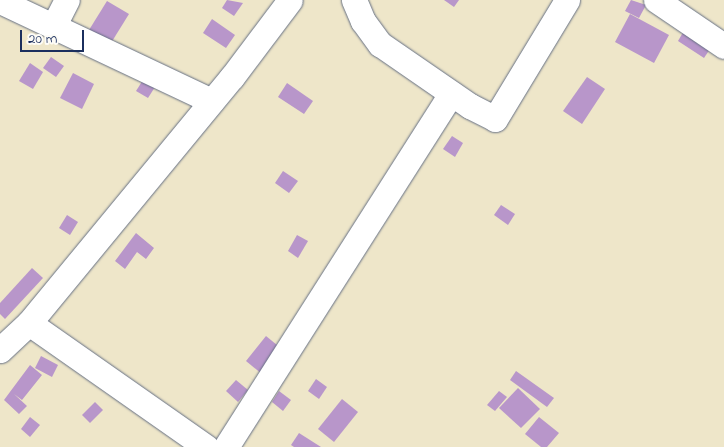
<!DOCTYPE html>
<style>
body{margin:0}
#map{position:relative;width:724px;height:447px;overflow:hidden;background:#eee6c9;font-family:"Indie Flower",sans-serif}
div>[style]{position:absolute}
.building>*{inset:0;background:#b896ca}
.roads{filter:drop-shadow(0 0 1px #656f83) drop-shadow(0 0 1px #656f83)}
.minor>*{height:25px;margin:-12.5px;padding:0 12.5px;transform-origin:12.5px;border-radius:12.5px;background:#fff}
span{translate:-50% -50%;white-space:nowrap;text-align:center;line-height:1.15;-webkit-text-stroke:4.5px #fdfcf7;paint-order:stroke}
.scale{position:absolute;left:20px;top:30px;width:64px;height:22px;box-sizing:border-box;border:2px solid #1b2f5e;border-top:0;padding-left:6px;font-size:15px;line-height:18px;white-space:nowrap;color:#1b2f5e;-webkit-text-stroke:4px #fdfcf7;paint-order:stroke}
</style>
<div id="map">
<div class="building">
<div style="clip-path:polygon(227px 0,243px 3px,234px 16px,222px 8px)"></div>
<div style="clip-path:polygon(444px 0,459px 0,454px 7px)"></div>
<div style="clip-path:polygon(631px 0,646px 5px,639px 18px,625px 11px)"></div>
<div style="clip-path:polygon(107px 1px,129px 14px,111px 43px,89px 30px)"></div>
<div style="clip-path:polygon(630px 14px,669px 35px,654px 63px,615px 42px)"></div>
<div style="clip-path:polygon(212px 19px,235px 35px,226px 48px,203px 33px)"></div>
<div style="clip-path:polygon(685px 29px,712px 46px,704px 58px,678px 41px)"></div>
<div style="clip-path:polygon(51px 57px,64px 66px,56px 77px,43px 68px)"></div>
<div style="clip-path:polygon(30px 63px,43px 72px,33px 89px,19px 81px)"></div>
<div style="clip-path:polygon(73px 73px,94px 84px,82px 109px,60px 98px)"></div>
<div style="clip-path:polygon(587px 77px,605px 89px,582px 124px,563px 111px)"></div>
<div style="clip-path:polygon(143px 80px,155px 87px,148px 98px,136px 91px)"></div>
<div style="clip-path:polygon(287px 83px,313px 101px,304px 114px,278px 97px)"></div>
<div style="clip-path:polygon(452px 136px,463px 143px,455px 157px,443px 149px)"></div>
<div style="clip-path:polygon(283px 171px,298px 181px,289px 193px,275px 183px)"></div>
<div style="clip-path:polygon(501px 205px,515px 214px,508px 225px,494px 215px)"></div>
<div style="clip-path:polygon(67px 215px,78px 222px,70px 235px,59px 228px)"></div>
<div style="clip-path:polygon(136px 233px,154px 248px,146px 259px,137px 252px,125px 269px,115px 261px)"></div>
<div style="clip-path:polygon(297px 235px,308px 241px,298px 258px,288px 251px)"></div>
<div style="clip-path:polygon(32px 268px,43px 278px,5px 319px,0 314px,0 303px)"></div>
<div style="clip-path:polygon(266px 336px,288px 354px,268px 379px,246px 361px)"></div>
<div style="clip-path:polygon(41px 356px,58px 365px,52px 377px,35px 368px)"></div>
<div style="clip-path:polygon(30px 365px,42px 375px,22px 400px,14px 394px,27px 406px,19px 414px,4px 400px)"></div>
<div style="clip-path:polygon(516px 371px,554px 398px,547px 407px,510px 380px)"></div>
<div style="clip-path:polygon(316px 379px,327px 387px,319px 399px,308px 391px)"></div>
<div style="clip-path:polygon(236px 380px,248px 390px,238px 402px,226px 391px)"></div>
<div style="clip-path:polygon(518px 388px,540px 409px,521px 428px,499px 408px)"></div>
<div style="clip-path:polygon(279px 391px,291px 400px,283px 411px,272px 402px)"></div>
<div style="clip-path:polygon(499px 391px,507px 397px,495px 411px,487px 405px)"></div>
<div style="clip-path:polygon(342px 399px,358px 412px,334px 442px,318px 429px)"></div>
<div style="clip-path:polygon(95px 402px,103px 410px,90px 423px,82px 415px)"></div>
<div style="clip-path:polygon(30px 417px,40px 425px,30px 437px,21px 429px)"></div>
<div style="clip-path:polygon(539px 417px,559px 433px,547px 447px,541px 447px,525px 434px)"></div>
<div style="clip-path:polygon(299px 433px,321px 447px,294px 447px,291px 445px)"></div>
</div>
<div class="roads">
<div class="minor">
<div style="left:354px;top:0;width:23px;rotate:67deg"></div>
<div style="left:363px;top:21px;width:29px;rotate:54deg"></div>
<div style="left:380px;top:44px;width:109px;rotate:34.6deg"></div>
<div style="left:470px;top:106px;width:28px;rotate:27deg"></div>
<div style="left:495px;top:119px;width:139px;rotate:-58.8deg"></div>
<div style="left:656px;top:0;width:82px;rotate:34.1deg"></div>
<div style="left:0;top:1px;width:234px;rotate:25.3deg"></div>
<div style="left:54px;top:25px;width:28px;rotate:-63deg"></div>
<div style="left:29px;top:323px;width:216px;rotate:35deg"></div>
<div style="left:0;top:350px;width:40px;rotate:-43deg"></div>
<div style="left:29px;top:323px;width:319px;rotate:-50.5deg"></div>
<div style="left:232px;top:77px;width:96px;rotate:-53deg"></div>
<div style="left:226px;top:447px;width:419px;rotate:-57.5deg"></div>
</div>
</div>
<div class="scale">20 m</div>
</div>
